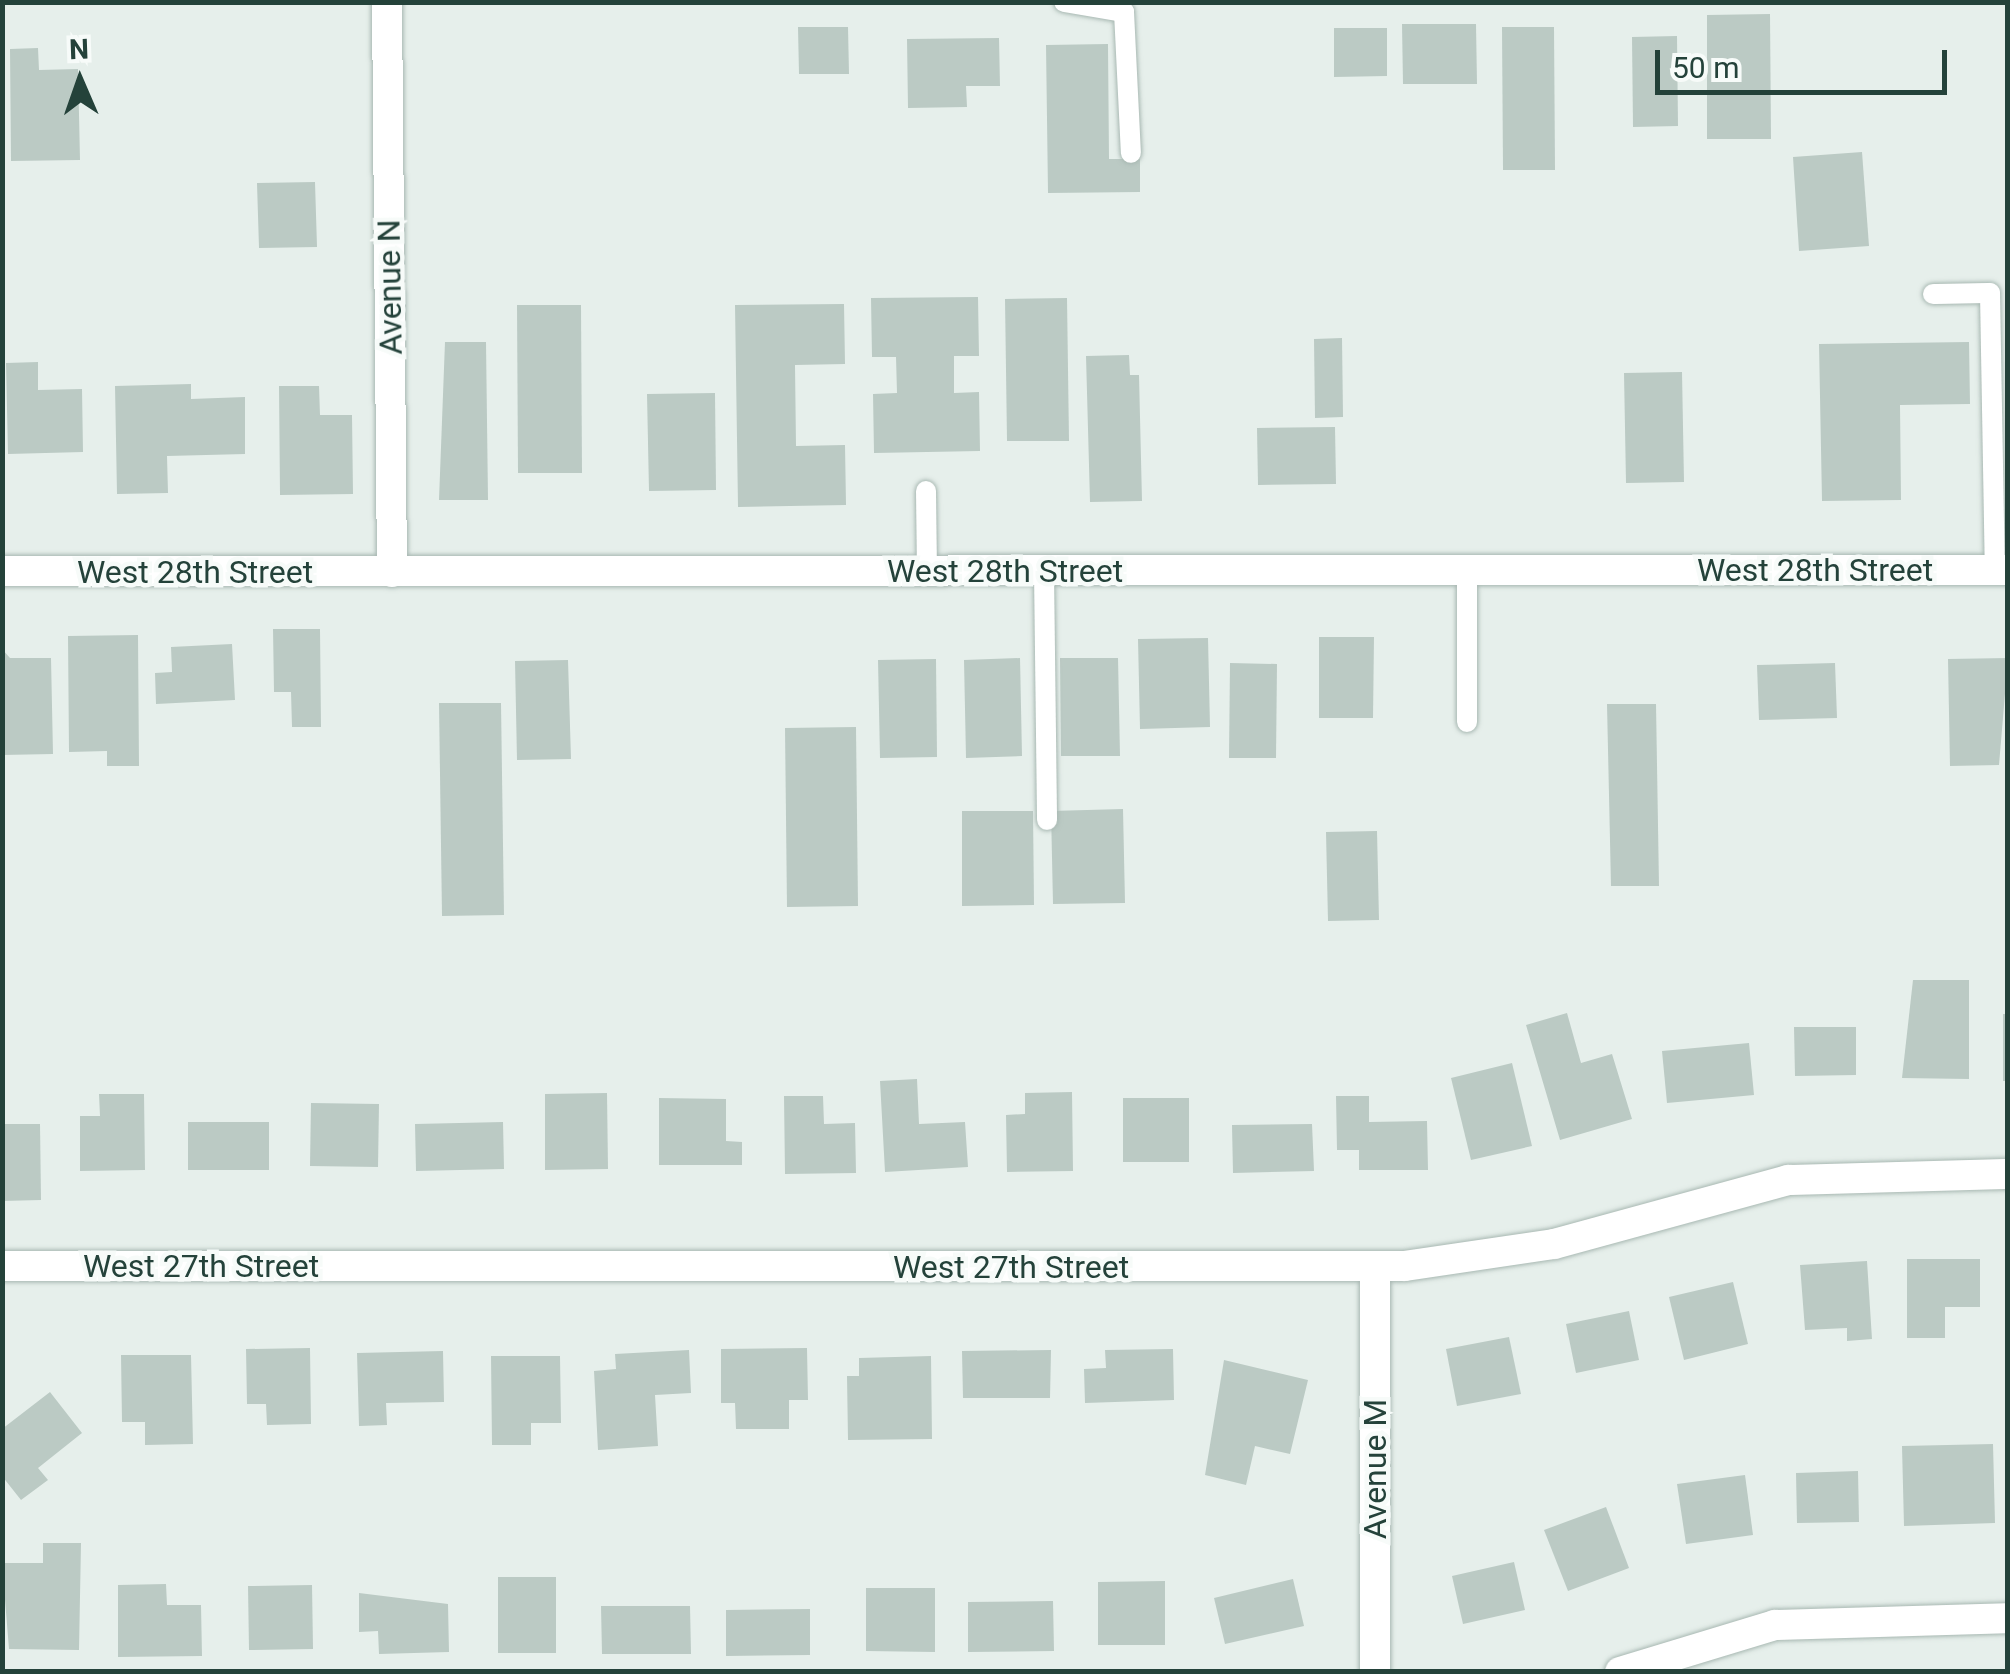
<!DOCTYPE html>
<style>
body{margin:0}
#map{position:relative;width:2010px;height:1674px;overflow:hidden;background:#e6efeb;font-family:Roboto,sans-serif}
div>[style]{position:absolute}
.building>*{inset:0;background:#bbcac4}
.roads{filter:drop-shadow(0 0 2px #a8b8b2) drop-shadow(0 0 2px #a8b8b2)}
.service>*{height:20px;margin:-10px;padding:0 10px;transform-origin:10px;border-radius:10px;background:#fff}
.minor>*{height:30px;margin:-15px;padding:0 15px;transform-origin:15px;border-radius:15px;background:#fff}
span{translate:-50% -50%;white-space:nowrap;text-align:center;line-height:1.15;-webkit-text-stroke:9px #f7fbf9;paint-order:stroke}
.street-label{font-size:32px;color:#24423a}
.frame{position:absolute;inset:0;border:5px solid #24423a;pointer-events:none}
.north{position:absolute;left:30px;top:30px;width:100px;height:100px;-webkit-text-stroke:8px #f7fbf9;paint-order:stroke;rotate:358deg;font-size:28px;font-weight:700;line-height:40px;text-align:center;color:#24423a}
.north::after{content:'';display:block;margin:auto;width:35px;height:45px;background:#24423a;clip-path:polygon(50% 0,100% 100%,50% 72%,0 100%)}
.scale{position:absolute;left:1655px;top:50px;width:292px;height:45px;box-sizing:border-box;border:5px solid #24423a;border-top:0;padding-left:12px;font-size:30px;line-height:35px;white-space:nowrap;color:#24423a;-webkit-text-stroke:8px #f7fbf9;paint-order:stroke}
</style>
<div id="map">
<div class="building">
<div style="clip-path:polygon(1770px 14px,1771px 139px,1707px 139px,1707px 15px)"></div>
<div style="clip-path:polygon(1402px 24px,1476px 24px,1477px 84px,1403px 84px)"></div>
<div style="clip-path:polygon(798px 27px,848px 27px,849px 74px,799px 74px)"></div>
<div style="clip-path:polygon(1502px 27px,1554px 27px,1555px 170px,1503px 170px)"></div>
<div style="clip-path:polygon(1334px 28px,1387px 28px,1387px 76px,1334px 77px)"></div>
<div style="clip-path:polygon(1677px 36px,1678px 126px,1633px 127px,1632px 37px)"></div>
<div style="clip-path:polygon(999px 38px,1000px 86px,966px 86px,967px 107px,908px 108px,907px 39px)"></div>
<div style="clip-path:polygon(1108px 44px,1109px 159px,1140px 159px,1140px 192px,1048px 193px,1046px 45px)"></div>
<div style="clip-path:polygon(38px 48px,39px 70px,78px 69px,80px 160px,11px 161px,10px 49px)"></div>
<div style="clip-path:polygon(1862px 152px,1869px 246px,1799px 251px,1793px 157px)"></div>
<div style="clip-path:polygon(315px 182px,317px 247px,259px 248px,257px 183px)"></div>
<div style="clip-path:polygon(978px 297px,979px 356px,954px 356px,954px 393px,979px 392px,980px 451px,874px 453px,873px 394px,897px 393px,896px 357px,872px 357px,871px 298px)"></div>
<div style="clip-path:polygon(1067px 298px,1069px 441px,1007px 441px,1005px 299px)"></div>
<div style="clip-path:polygon(844px 304px,845px 364px,795px 365px,796px 446px,845px 445px,846px 505px,738px 507px,735px 305px)"></div>
<div style="clip-path:polygon(517px 305px,581px 305px,582px 473px,518px 473px)"></div>
<div style="clip-path:polygon(1342px 338px,1343px 417px,1315px 418px,1314px 339px)"></div>
<div style="clip-path:polygon(445px 342px,486px 342px,488px 500px,439px 500px)"></div>
<div style="clip-path:polygon(1969px 342px,1970px 404px,1900px 405px,1901px 500px,1822px 501px,1819px 344px)"></div>
<div style="clip-path:polygon(1129px 355px,1130px 375px,1139px 375px,1142px 501px,1090px 502px,1086px 356px)"></div>
<div style="clip-path:polygon(38px 362px,38px 390px,82px 389px,83px 452px,8px 454px,6px 363px)"></div>
<div style="clip-path:polygon(1682px 372px,1684px 482px,1626px 483px,1624px 373px)"></div>
<div style="clip-path:polygon(191px 384px,191px 399px,245px 397px,245px 454px,167px 456px,168px 493px,117px 494px,115px 386px)"></div>
<div style="clip-path:polygon(279px 386px,319px 386px,320px 415px,352px 415px,353px 494px,280px 495px)"></div>
<div style="clip-path:polygon(715px 393px,716px 490px,649px 491px,647px 394px)"></div>
<div style="clip-path:polygon(1335px 427px,1336px 484px,1258px 485px,1257px 428px)"></div>
<div style="clip-path:polygon(273px 629px,320px 629px,321px 727px,292px 727px,291px 692px,274px 692px)"></div>
<div style="clip-path:polygon(138px 635px,139px 766px,107px 766px,107px 751px,69px 752px,68px 636px)"></div>
<div style="clip-path:polygon(1319px 637px,1374px 637px,1373px 718px,1319px 718px)"></div>
<div style="clip-path:polygon(1208px 638px,1210px 727px,1140px 729px,1138px 639px)"></div>
<div style="clip-path:polygon(232px 644px,235px 700px,156px 704px,155px 673px,172px 672px,171px 647px)"></div>
<div style="clip-path:polygon(2px 649px,10px 658px,51px 658px,53px 754px,2px 755px)"></div>
<div style="clip-path:polygon(1020px 658px,1022px 756px,966px 758px,964px 660px)"></div>
<div style="clip-path:polygon(1060px 658px,1118px 658px,1120px 756px,1061px 756px)"></div>
<div style="clip-path:polygon(2008px 658px,1999px 765px,1950px 766px,1948px 659px)"></div>
<div style="clip-path:polygon(936px 659px,937px 757px,880px 758px,878px 660px)"></div>
<div style="clip-path:polygon(568px 660px,571px 759px,517px 760px,515px 661px)"></div>
<div style="clip-path:polygon(1230px 663px,1277px 664px,1276px 758px,1229px 758px)"></div>
<div style="clip-path:polygon(1835px 663px,1837px 718px,1759px 720px,1757px 665px)"></div>
<div style="clip-path:polygon(439px 703px,501px 703px,504px 915px,442px 916px)"></div>
<div style="clip-path:polygon(1607px 704px,1656px 704px,1659px 886px,1611px 886px)"></div>
<div style="clip-path:polygon(856px 727px,858px 906px,787px 907px,785px 728px)"></div>
<div style="clip-path:polygon(1123px 809px,1125px 903px,1053px 904px,1051px 811px)"></div>
<div style="clip-path:polygon(962px 811px,1033px 811px,1034px 905px,962px 906px)"></div>
<div style="clip-path:polygon(1377px 831px,1379px 920px,1328px 921px,1326px 832px)"></div>
<div style="clip-path:polygon(1913px 980px,1969px 980px,1969px 1079px,1902px 1078px)"></div>
<div style="clip-path:polygon(1567px 1013px,1581px 1063px,1612px 1054px,1632px 1119px,1560px 1140px,1526px 1025px)"></div>
<div style="clip-path:polygon(2003px 1014px,2008px 1014px,2008px 1081px,2003px 1081px)"></div>
<div style="clip-path:polygon(1794px 1027px,1856px 1027px,1856px 1075px,1795px 1076px)"></div>
<div style="clip-path:polygon(1749px 1043px,1754px 1095px,1667px 1103px,1662px 1051px)"></div>
<div style="clip-path:polygon(1512px 1063px,1532px 1146px,1471px 1160px,1451px 1078px)"></div>
<div style="clip-path:polygon(917px 1079px,919px 1124px,965px 1122px,968px 1167px,885px 1172px,880px 1081px)"></div>
<div style="clip-path:polygon(1072px 1092px,1073px 1171px,1007px 1172px,1006px 1115px,1025px 1114px,1025px 1093px)"></div>
<div style="clip-path:polygon(607px 1093px,608px 1169px,545px 1170px,545px 1094px)"></div>
<div style="clip-path:polygon(99px 1094px,144px 1094px,145px 1170px,80px 1171px,80px 1116px,100px 1116px)"></div>
<div style="clip-path:polygon(784px 1096px,823px 1096px,824px 1124px,855px 1123px,856px 1173px,785px 1174px)"></div>
<div style="clip-path:polygon(1336px 1096px,1369px 1096px,1369px 1122px,1427px 1121px,1428px 1170px,1359px 1170px,1359px 1150px,1337px 1150px)"></div>
<div style="clip-path:polygon(659px 1098px,726px 1099px,726px 1141px,742px 1142px,742px 1165px,659px 1165px)"></div>
<div style="clip-path:polygon(1123px 1098px,1189px 1098px,1189px 1162px,1123px 1162px)"></div>
<div style="clip-path:polygon(311px 1103px,379px 1104px,378px 1167px,310px 1166px)"></div>
<div style="clip-path:polygon(188px 1122px,269px 1122px,269px 1170px,188px 1170px)"></div>
<div style="clip-path:polygon(503px 1122px,504px 1169px,416px 1171px,415px 1124px)"></div>
<div style="clip-path:polygon(2px 1124px,40px 1124px,41px 1200px,2px 1201px)"></div>
<div style="clip-path:polygon(1312px 1124px,1314px 1171px,1233px 1173px,1232px 1125px)"></div>
<div style="clip-path:polygon(1907px 1259px,1980px 1259px,1980px 1307px,1945px 1307px,1945px 1338px,1907px 1338px)"></div>
<div style="clip-path:polygon(1867px 1261px,1872px 1339px,1847px 1341px,1847px 1328px,1805px 1330px,1800px 1265px)"></div>
<div style="clip-path:polygon(1733px 1282px,1748px 1344px,1684px 1360px,1669px 1297px)"></div>
<div style="clip-path:polygon(1629px 1311px,1639px 1360px,1576px 1373px,1566px 1324px)"></div>
<div style="clip-path:polygon(1509px 1337px,1521px 1394px,1457px 1406px,1446px 1349px)"></div>
<div style="clip-path:polygon(310px 1348px,311px 1424px,267px 1425px,266px 1404px,247px 1404px,246px 1349px)"></div>
<div style="clip-path:polygon(807px 1348px,808px 1400px,789px 1400px,789px 1429px,736px 1429px,735px 1403px,721px 1403px,721px 1349px)"></div>
<div style="clip-path:polygon(1173px 1349px,1174px 1400px,1085px 1403px,1084px 1369px,1106px 1368px,1105px 1350px)"></div>
<div style="clip-path:polygon(689px 1350px,691px 1393px,655px 1395px,658px 1446px,598px 1450px,594px 1371px,616px 1369px,615px 1354px)"></div>
<div style="clip-path:polygon(1051px 1350px,1050px 1398px,963px 1398px,962px 1351px)"></div>
<div style="clip-path:polygon(443px 1351px,444px 1402px,386px 1403px,387px 1425px,359px 1426px,357px 1353px)"></div>
<div style="clip-path:polygon(121px 1355px,191px 1355px,193px 1444px,145px 1445px,145px 1422px,122px 1422px)"></div>
<div style="clip-path:polygon(491px 1356px,560px 1356px,561px 1423px,531px 1423px,531px 1445px,492px 1445px)"></div>
<div style="clip-path:polygon(931px 1356px,932px 1439px,848px 1440px,847px 1376px,859px 1376px,859px 1358px)"></div>
<div style="clip-path:polygon(1224px 1360px,1308px 1380px,1290px 1454px,1255px 1446px,1246px 1485px,1205px 1475px)"></div>
<div style="clip-path:polygon(50px 1392px,82px 1433px,38px 1468px,48px 1480px,21px 1500px,2px 1476px,2px 1429px)"></div>
<div style="clip-path:polygon(1993px 1444px,1995px 1523px,1904px 1526px,1902px 1446px)"></div>
<div style="clip-path:polygon(1858px 1471px,1859px 1522px,1797px 1523px,1796px 1473px)"></div>
<div style="clip-path:polygon(1745px 1475px,1753px 1535px,1686px 1544px,1677px 1484px)"></div>
<div style="clip-path:polygon(1606px 1507px,1629px 1568px,1568px 1591px,1544px 1530px)"></div>
<div style="clip-path:polygon(43px 1543px,81px 1543px,79px 1650px,9px 1649px,2px 1563px,43px 1563px)"></div>
<div style="clip-path:polygon(1514px 1562px,1525px 1610px,1463px 1624px,1452px 1576px)"></div>
<div style="clip-path:polygon(498px 1577px,556px 1577px,556px 1653px,498px 1653px)"></div>
<div style="clip-path:polygon(1293px 1579px,1304px 1626px,1225px 1644px,1214px 1598px)"></div>
<div style="clip-path:polygon(1165px 1581px,1165px 1645px,1098px 1645px,1098px 1582px)"></div>
<div style="clip-path:polygon(166px 1584px,167px 1605px,201px 1605px,202px 1656px,118px 1657px,118px 1585px)"></div>
<div style="clip-path:polygon(312px 1585px,313px 1649px,249px 1650px,248px 1586px)"></div>
<div style="clip-path:polygon(866px 1588px,935px 1588px,935px 1652px,866px 1651px)"></div>
<div style="clip-path:polygon(359px 1593px,448px 1604px,449px 1652px,379px 1654px,378px 1631px,359px 1632px)"></div>
<div style="clip-path:polygon(1053px 1601px,1054px 1651px,968px 1652px,968px 1602px)"></div>
<div style="clip-path:polygon(601px 1606px,690px 1606px,691px 1654px,602px 1654px)"></div>
<div style="clip-path:polygon(810px 1609px,810px 1655px,726px 1656px,726px 1610px)"></div>
</div>
<div class="roads">
<div class="service">
<div style="left:1064px;top:2px;width:61px;rotate:9.5deg"></div>
<div style="left:1124px;top:12px;width:141px;rotate:87.2deg"></div>
<div style="left:1933px;top:294px;width:57px;rotate:-1deg"></div>
<div style="left:1990px;top:293px;width:277px;rotate:89deg"></div>
<div style="left:926px;top:491px;width:81px;rotate:89.3deg"></div>
<div style="left:1044px;top:571px;width:249px;rotate:89.3deg"></div>
<div style="left:1467px;top:571px;width:151px;rotate:90deg"></div>
</div>
<div class="minor">
<div style="left:387px;top:2px;width:570px;rotate:89.5deg"></div>
<div style="left:2px;top:571px;width:2006px;rotate:-0.03deg"></div>
<div style="left:2px;top:1266px;width:1403px"></div>
<div style="left:1405px;top:1266px;width:151px;rotate:-8.4deg"></div>
<div style="left:1554px;top:1244px;width:243px;rotate:-15.3deg"></div>
<div style="left:1788px;top:1180px;width:220px;rotate:-1.6deg"></div>
<div style="left:1375px;top:1267px;width:405px;rotate:90deg"></div>
<div style="left:1620px;top:1672px;width:162px;rotate:-16.9deg"></div>
<div style="left:1775px;top:1625px;width:233px;rotate:-1.7deg"></div>
</div>
</div>
<div class="street-label">
<span style="left:390px;top:287px;rotate:-91deg">Avenue N</span>
<span style="left:1815px;top:570px">West 28th Street</span>
<span style="left:1005px;top:571px">West 28th Street</span>
<span style="left:195px;top:572px">West 28th Street</span>
<span style="left:201px;top:1266px">West 27th Street</span>
<span style="left:1011px;top:1267px">West 27th Street</span>
<span style="left:1375px;top:1469px;rotate:-90deg">Avenue M</span>
</div>
<div class="frame"></div>
<div class="north">N</div>
<div class="scale">50 m</div>
</div>
